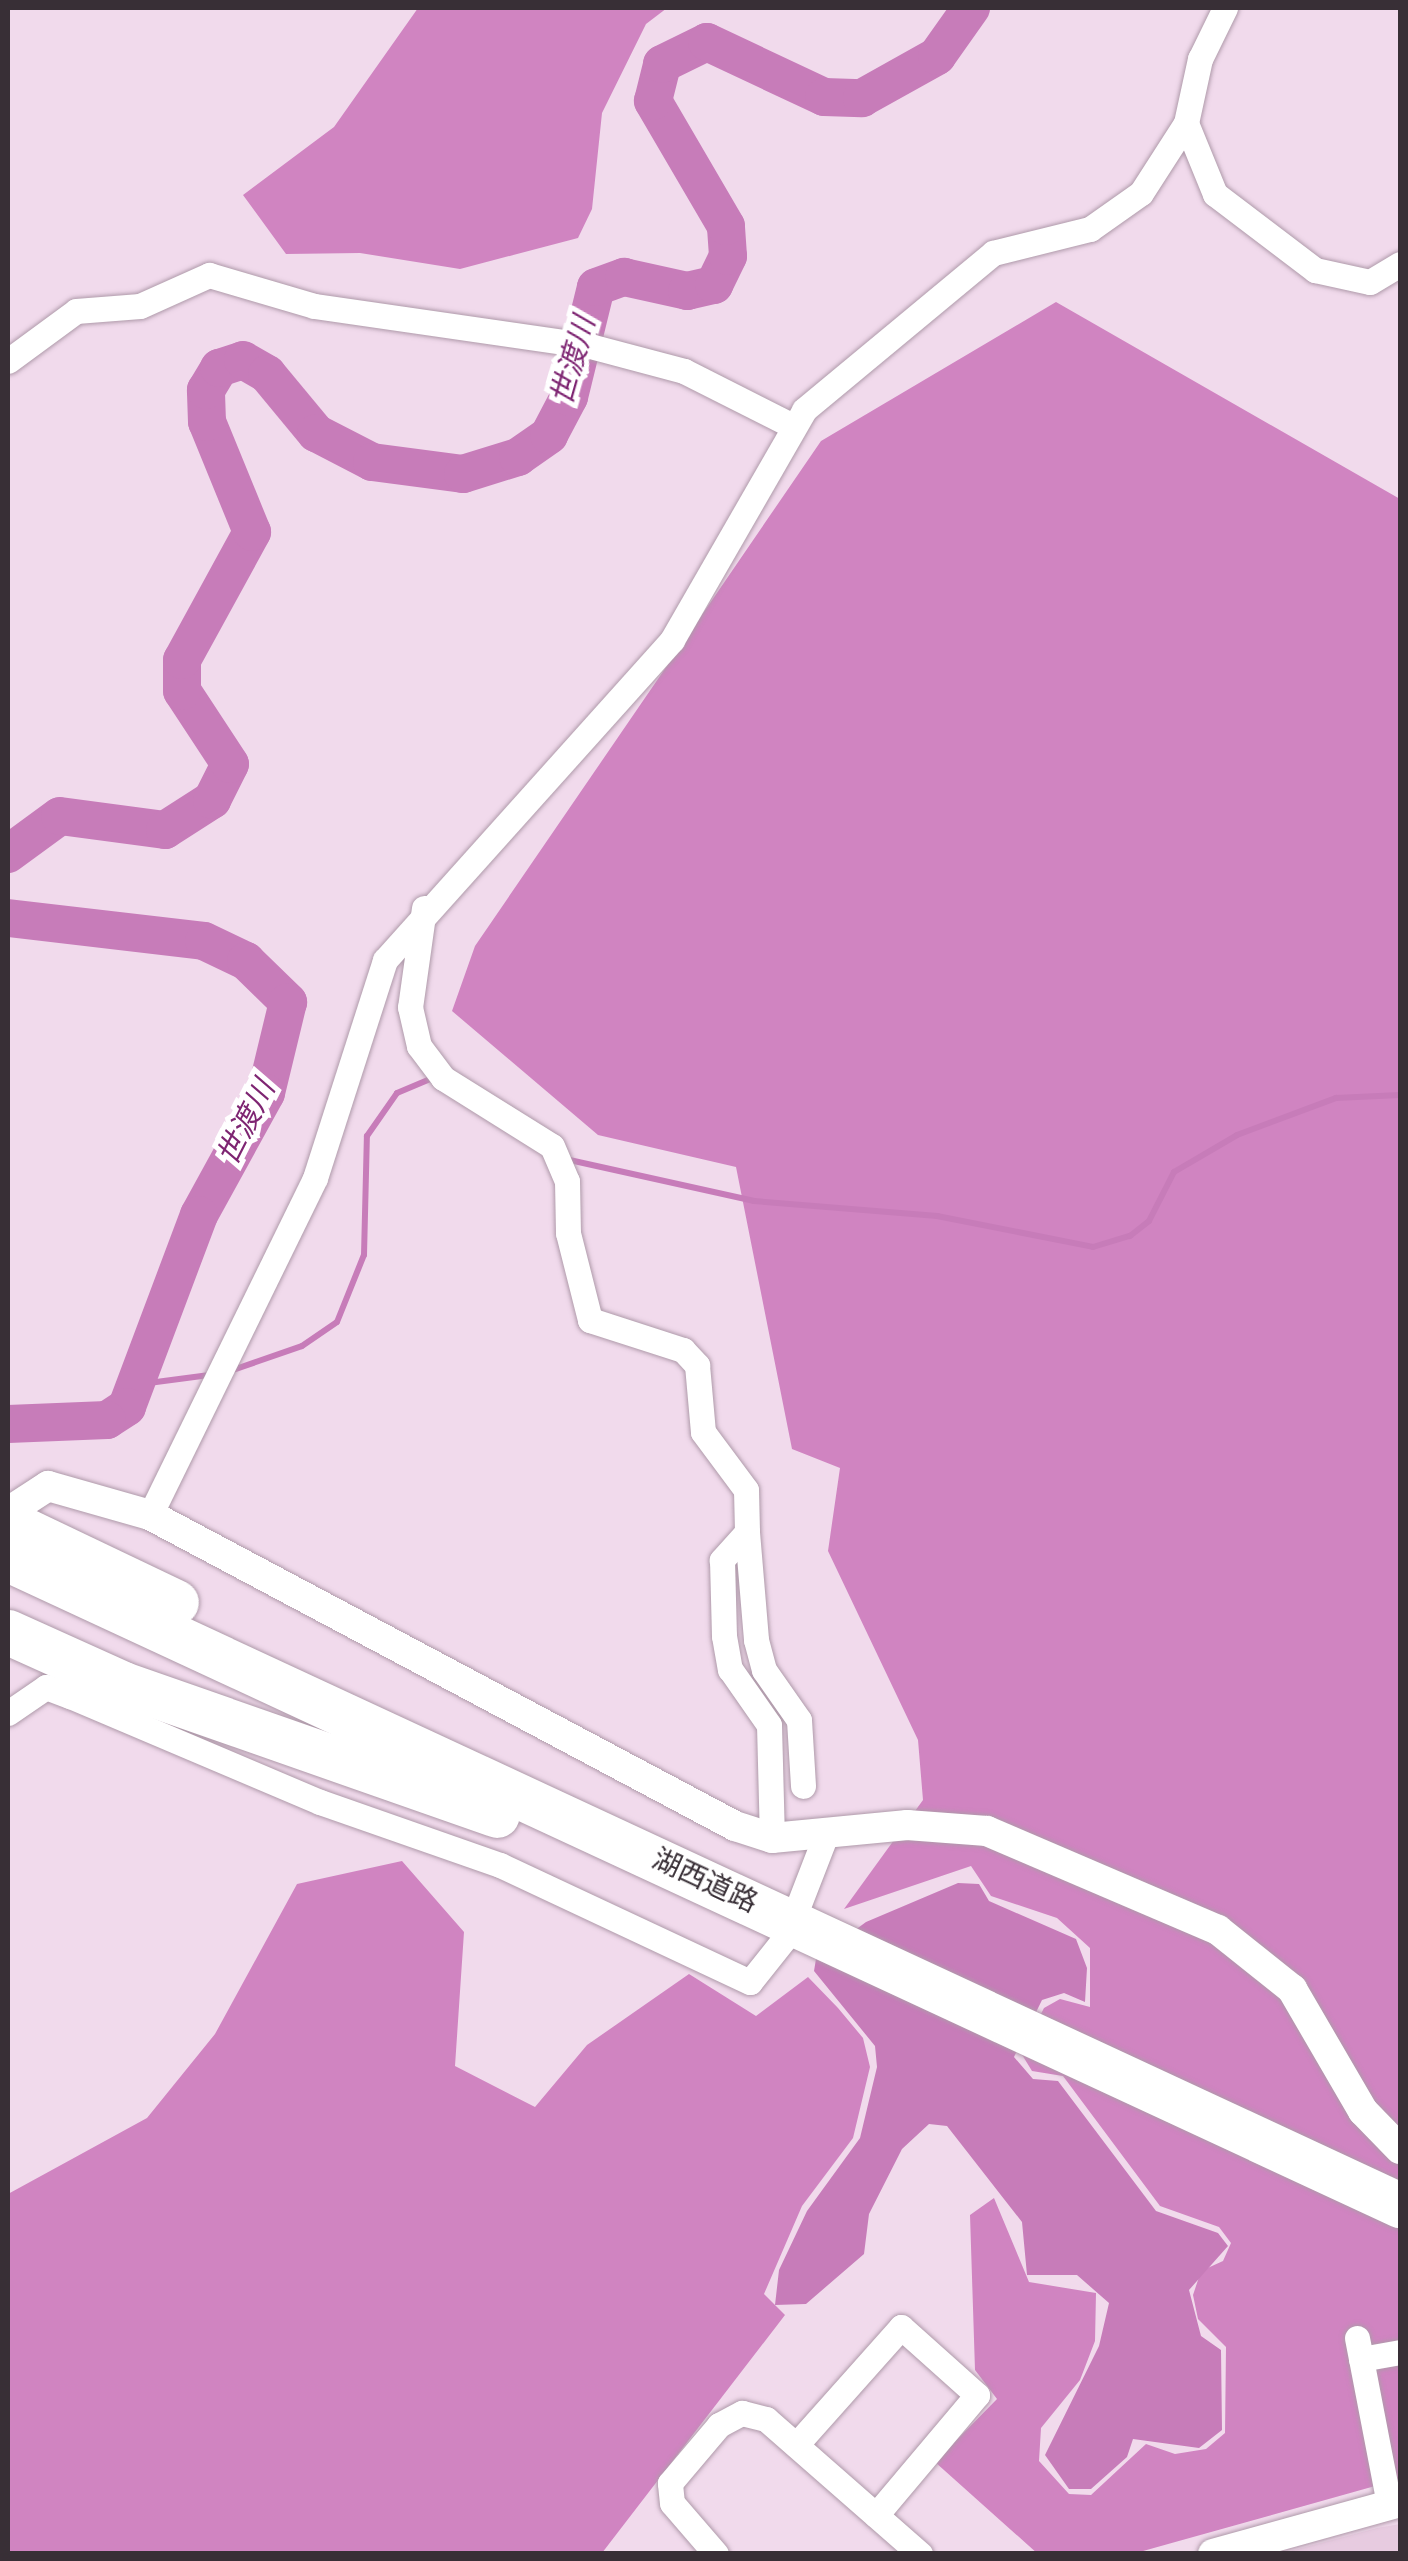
<!DOCTYPE html>
<meta charset="utf-8">
<style>
body{margin:0}
#map{position:relative;width:1408px;height:2561px;overflow:hidden;background:#f1daec;font-family:"Varela Round","Noto Sans JP",sans-serif}
div>[style]{position:absolute}
.built>*{inset:0;background:#e7cbe0}
.forest>*{inset:0;background:#d084c1}
.water>*{inset:0;background:#c77cb9}
.stream>*{height:6px;margin:-3px;padding:0 3px;transform-origin:3px;border-radius:3px;background:#c77cb9}
.river>*{height:38px;margin:-19px;padding:0 19px;transform-origin:19px;border-radius:19px;background:#c77cb9}
.roads{filter:drop-shadow(0 0 2px #af9aaa) drop-shadow(0 0 2px #af9aaa)}
.minor>*{height:25px;margin:-12.5px;padding:0 12.5px;transform-origin:12.5px;border-radius:12.5px;background:#fff}
.tertiary>*{height:30px;margin:-15px;padding:0 15px;transform-origin:15px;border-radius:15px;background:#fff}
.motorway>*{height:45px;margin:-22.5px;padding:0 22.5px;transform-origin:22.5px;border-radius:22.5px;background:#fff}
span{translate:-50% -50%;white-space:nowrap;text-align:center;line-height:1.15;-webkit-text-stroke:10px #fff;paint-order:stroke}
.street-label{font-size:28px;color:#382f36}
.water-label{font-size:30px;color:#7e2572;font-style:italic}
.frame{position:absolute;inset:0;border:10px solid #382f36;pointer-events:none}
</style>
<div id="map">
<div class="built">
<div style="clip-path:polygon(1400px 2524px,1400px 2553px,1283px 2553px,1377px 2528px)"></div>
</div>
<div class="forest">
<div style="clip-path:polygon(418px 8px,667px 8px,646px 24px,602px 113px,592px 209px,578px 238px,460px 269px,360px 253px,286px 254px,243px 195px,334px 127px)"></div>
<div style="clip-path:polygon(1056px 302px,1400px 499px,1400px 2479px,1136px 2553px,1038px 2554px,935px 2462px,997px 2399px,975px 2370px,970px 2215px,994px 2198px,1029px 2282px,1096px 2293px,1095px 2341px,1080px 2380px,1041px 2428px,1039px 2461px,1069px 2494px,1091px 2495px,1146px 2444px,1175px 2454px,1206px 2449px,1225px 2433px,1226px 2347px,1198px 2319px,1193px 2295px,1201px 2271px,1223px 2261px,1231px 2243px,1219px 2227px,1160px 2206px,1063px 2076px,1032px 2071px,1021px 2053px,1044px 2008px,1060px 1999px,1090px 2007px,1090px 1948px,1057px 1918px,991px 1896px,971px 1866px,844px 1909px,923px 1800px,918px 1740px,828px 1551px,840px 1468px,792px 1449px,736px 1167px,598px 1135px,452px 1011px,475px 946px,821px 441px)"></div>
<div style="clip-path:polygon(402px 1861px,464px 1932px,455px 2066px,535px 2107px,587px 2045px,689px 1974px,756px 2016px,808px 1977px,838px 2008px,863px 2038px,870px 2067px,853px 2138px,802px 2206px,764px 2294px,785px 2315px,602px 2553px,8px 2553px,8px 2194px,147px 2118px,215px 2034px,297px 1884px)"></div>
</div>
<div class="water">
<div style="clip-path:polygon(958px 1883px,979px 1884px,989px 1901px,1076px 1939px,1087px 1968px,1085px 2002px,1064px 1993px,1042px 2000px,1014px 2057px,1033px 2079px,1058px 2081px,1156px 2211px,1218px 2233px,1228px 2246px,1189px 2290px,1201px 2336px,1221px 2350px,1222px 2430px,1199px 2448px,1133px 2439px,1127px 2457px,1091px 2489px,1069px 2489px,1045px 2455px,1099px 2346px,1109px 2303px,1077px 2275px,1027px 2275px,1022px 2222px,947px 2126px,929px 2124px,902px 2149px,869px 2214px,864px 2254px,806px 2304px,775px 2305px,779px 2270px,807px 2211px,860px 2138px,877px 2067px,875px 2046px,814px 1971px,816px 1959px,866px 1922px)"></div>
</div>
<div class="stream">
<div style="left:565px;top:1159px;width:194px;rotate:12.5deg"></div>
<div style="left:754px;top:1201px;width:184px;rotate:4.7deg"></div>
<div style="left:937px;top:1216px;width:159px;rotate:11.2deg"></div>
<div style="left:1093px;top:1247px;width:39px;rotate:-17deg"></div>
<div style="left:1130px;top:1236px;width:24px;rotate:-38deg"></div>
<div style="left:1149px;top:1221px;width:55px;rotate:-63deg"></div>
<div style="left:1174px;top:1172px;width:73px;rotate:-30.4deg"></div>
<div style="left:1237px;top:1135px;width:106px;rotate:-20.5deg"></div>
<div style="left:1336px;top:1098px;width:64px;rotate:-2.7deg"></div>
<div style="left:227px;top:1372px;width:79px;rotate:-19.1deg"></div>
<div style="left:302px;top:1346px;width:42px;rotate:-34.4deg"></div>
<div style="left:337px;top:1322px;width:72px;rotate:-68.1deg"></div>
<div style="left:364px;top:1255px;width:119px;rotate:-88.6deg"></div>
<div style="left:367px;top:1136px;width:52px;rotate:-55.1deg"></div>
<div style="left:397px;top:1093px;width:38px;rotate:-23deg"></div>
<div style="left:141px;top:1384px;width:69px;rotate:-7.5deg"></div>
</div>
<div class="river">
<div style="left:8px;top:854px;width:64px;rotate:-36.2deg"></div>
<div style="left:60px;top:816px;width:106px;rotate:7.6deg"></div>
<div style="left:165px;top:830px;width:56px;rotate:-32.6deg"></div>
<div style="left:212px;top:800px;width:40px;rotate:-63.4deg"></div>
<div style="left:230px;top:764px;width:87px;rotate:-123.3deg"></div>
<div style="left:182px;top:691px;width:31px;rotate:-90deg"></div>
<div style="left:182px;top:660px;width:146px;rotate:-61.3deg"></div>
<div style="left:252px;top:532px;width:119px;rotate:-112.2deg"></div>
<div style="left:207px;top:422px;width:32px;rotate:-92deg"></div>
<div style="left:206px;top:390px;width:26px;rotate:-59deg"></div>
<div style="left:219px;top:368px;width:25px;rotate:-18deg"></div>
<div style="left:243px;top:360px;width:28px;rotate:30deg"></div>
<div style="left:267px;top:374px;width:77px;rotate:50.3deg"></div>
<div style="left:316px;top:433px;width:63px;rotate:27.4deg"></div>
<div style="left:372px;top:462px;width:92px;rotate:7.5deg"></div>
<div style="left:463px;top:474px;width:58px;rotate:-17.2deg"></div>
<div style="left:518px;top:457px;width:38px;rotate:-35deg"></div>
<div style="left:549px;top:435px;width:43px;rotate:-62.2deg"></div>
<div style="left:569px;top:397px;width:113px;rotate:-76.2deg"></div>
<div style="left:596px;top:287px;width:30px;rotate:-20deg"></div>
<div style="left:624px;top:277px;width:65px;rotate:12.5deg"></div>
<div style="left:687px;top:291px;width:28px;rotate:-13deg"></div>
<div style="left:714px;top:285px;width:32px;rotate:-64deg"></div>
<div style="left:728px;top:256px;width:30px;rotate:-94deg"></div>
<div style="left:726px;top:226px;width:145px;rotate:-120.3deg"></div>
<div style="left:653px;top:101px;width:38px;rotate:-76deg"></div>
<div style="left:662px;top:64px;width:50px;rotate:-26.1deg"></div>
<div style="left:707px;top:42px;width:129px;rotate:25.2deg"></div>
<div style="left:824px;top:97px;width:38px;rotate:2deg"></div>
<div style="left:862px;top:98px;width:86px;rotate:-29.2deg"></div>
<div style="left:937px;top:56px;width:59px;rotate:-54.7deg"></div>
<div style="left:8px;top:918px;width:197px;rotate:6.7deg"></div>
<div style="left:204px;top:941px;width:47px;rotate:25.5deg"></div>
<div style="left:246px;top:961px;width:59px;rotate:44.3deg"></div>
<div style="left:288px;top:1002px;width:94px;rotate:103.6deg"></div>
<div style="left:266px;top:1093px;width:139px;rotate:118.8deg"></div>
<div style="left:199px;top:1215px;width:205px;rotate:110.6deg"></div>
<div style="left:127px;top:1407px;width:24px;rotate:147deg"></div>
<div style="left:107px;top:1420px;width:99px;rotate:177.7deg"></div>
</div>
<div class="roads">
<div class="minor">
<div style="left:1186px;top:123px;width:77px;rotate:67.8deg"></div>
<div style="left:1215px;top:194px;width:126px;rotate:37.2deg"></div>
<div style="left:1315px;top:270px;width:56px;rotate:12.3deg"></div>
<div style="left:1370px;top:282px;width:35px;rotate:-31deg"></div>
<div style="left:8px;top:361px;width:84px;rotate:-36.3deg"></div>
<div style="left:76px;top:311px;width:64px;rotate:-4.5deg"></div>
<div style="left:140px;top:306px;width:76px;rotate:-24.2deg"></div>
<div style="left:209px;top:275px;width:109px;rotate:16.4deg"></div>
<div style="left:314px;top:306px;width:279px;rotate:8.2deg"></div>
<div style="left:590px;top:346px;width:97px;rotate:14.9deg"></div>
<div style="left:684px;top:371px;width:120px;rotate:26.8deg"></div>
<div style="left:424px;top:908px;width:100px;rotate:98deg"></div>
<div style="left:410px;top:1007px;width:40px;rotate:77deg"></div>
<div style="left:419px;top:1046px;width:40px;rotate:53deg"></div>
<div style="left:443px;top:1078px;width:128px;rotate:32deg"></div>
<div style="left:552px;top:1146px;width:38px;rotate:67deg"></div>
<div style="left:567px;top:1181px;width:52px;rotate:88.9deg"></div>
<div style="left:568px;top:1233px;width:90px;rotate:75.8deg"></div>
<div style="left:590px;top:1320px;width:98px;rotate:17.9deg"></div>
<div style="left:683px;top:1350px;width:21px;rotate:47deg"></div>
<div style="left:697px;top:1365px;width:67px;rotate:84.9deg"></div>
<div style="left:703px;top:1432px;width:72px;rotate:53.4deg"></div>
<div style="left:746px;top:1490px;width:42px;rotate:88.6deg"></div>
<div style="left:747px;top:1532px;width:38px;rotate:132deg"></div>
<div style="left:722px;top:1560px;width:76px;rotate:88.5deg"></div>
<div style="left:724px;top:1636px;width:34px;rotate:80deg"></div>
<div style="left:730px;top:1669px;width:68px;rotate:55.1deg"></div>
<div style="left:769px;top:1725px;width:113px;rotate:88.5deg"></div>
<div style="left:150px;top:1515px;width:375px;rotate:-63.9deg"></div>
<div style="left:315px;top:1178px;width:229px;rotate:-72.2deg"></div>
<div style="left:385px;top:960px;width:430px;rotate:-48.1deg"></div>
<div style="left:672px;top:640px;width:265px;rotate:-60.1deg"></div>
<div style="left:804px;top:410px;width:246px;rotate:-39.7deg"></div>
<div style="left:993px;top:253px;width:100px;rotate:-13.9deg"></div>
<div style="left:1090px;top:229px;width:62px;rotate:-35.2deg"></div>
<div style="left:1141px;top:193px;width:83px;rotate:-57.3deg"></div>
<div style="left:1186px;top:123px;width:66px;rotate:-77.7deg"></div>
<div style="left:1200px;top:59px;width:57px;rotate:-63.9deg"></div>
<div style="left:747px;top:1532px;width:108px;rotate:85.2deg"></div>
<div style="left:756px;top:1640px;width:31px;rotate:75deg"></div>
<div style="left:764px;top:1670px;width:61px;rotate:55deg"></div>
<div style="left:799px;top:1720px;width:66px;rotate:86.5deg"></div>
<div style="left:8px;top:1713px;width:46px;rotate:-34.4deg"></div>
<div style="left:46px;top:1687px;width:26px;rotate:21deg"></div>
<div style="left:70px;top:1696px;width:272px;rotate:23deg"></div>
<div style="left:320px;top:1802px;width:191px;rotate:19.3deg"></div>
<div style="left:500px;top:1865px;width:276px;rotate:25.1deg"></div>
<div style="left:750px;top:1982px;width:56px;rotate:-51.5deg"></div>
<div style="left:799px;top:1904px;width:72px;rotate:-68.8deg"></div>
<div style="left:1357px;top:2338px;width:169px;rotate:79.1deg"></div>
<div style="left:1361px;top:2359px;width:40px;rotate:-10deg"></div>
<div style="left:796px;top:2445px;width:158px;rotate:-48.3deg"></div>
<div style="left:901px;top:2327px;width:102px;rotate:41.8deg"></div>
<div style="left:977px;top:2395px;width:157px;rotate:130.1deg"></div>
<div style="left:716px;top:2554px;width:67px;rotate:-130.8deg"></div>
<div style="left:672px;top:2503px;width:20px;rotate:-96deg"></div>
<div style="left:670px;top:2483px;width:76px;rotate:-49.8deg"></div>
<div style="left:719px;top:2425px;width:26px;rotate:-28deg"></div>
<div style="left:742px;top:2413px;width:25px;rotate:14deg"></div>
<div style="left:766px;top:2419px;width:205px;rotate:41.2deg"></div>
</div>
<div class="tertiary">
<div style="left:8px;top:1512px;width:48px;rotate:-33deg"></div>
<div style="left:48px;top:1486px;width:106px;rotate:15.9deg"></div>
<div style="left:150px;top:1515px;width:663px;rotate:28deg"></div>
<div style="left:735px;top:1826px;width:39px;rotate:18deg"></div>
<div style="left:772px;top:1838px;width:136px;rotate:-5.5deg"></div>
<div style="left:907px;top:1825px;width:80px;rotate:4.3deg"></div>
<div style="left:987px;top:1831px;width:251px;rotate:23.2deg"></div>
<div style="left:1218px;top:1930px;width:95px;rotate:38.6deg"></div>
<div style="left:1292px;top:1989px;width:141px;rotate:59.8deg"></div>
<div style="left:1363px;top:2111px;width:53px;rotate:45.8deg"></div>
<div style="left:1213px;top:2554px;width:194px;rotate:-15.5deg"></div>
</div>
<div class="motorway">
<div style="left:8px;top:1522px;width:186px;rotate:25.5deg"></div>
<div style="left:8px;top:1559px;width:1535px;rotate:24.9deg"></div>
<div style="left:8px;top:1632px;width:126px;rotate:24.3deg"></div>
<div style="left:123px;top:1684px;width:396px;rotate:19.3deg"></div>
</div>
</div>
<div class="street-label">
<span style="left:705px;top:1881px;rotate:25deg">湖西道路</span>
</div>
<div class="water-label">
<span style="left:574px;top:361px;rotate:-74deg">世渡川</span>
<span style="left:247px;top:1123px;rotate:-63deg">世渡川</span>
</div>
<div class="frame"></div>
</div>
